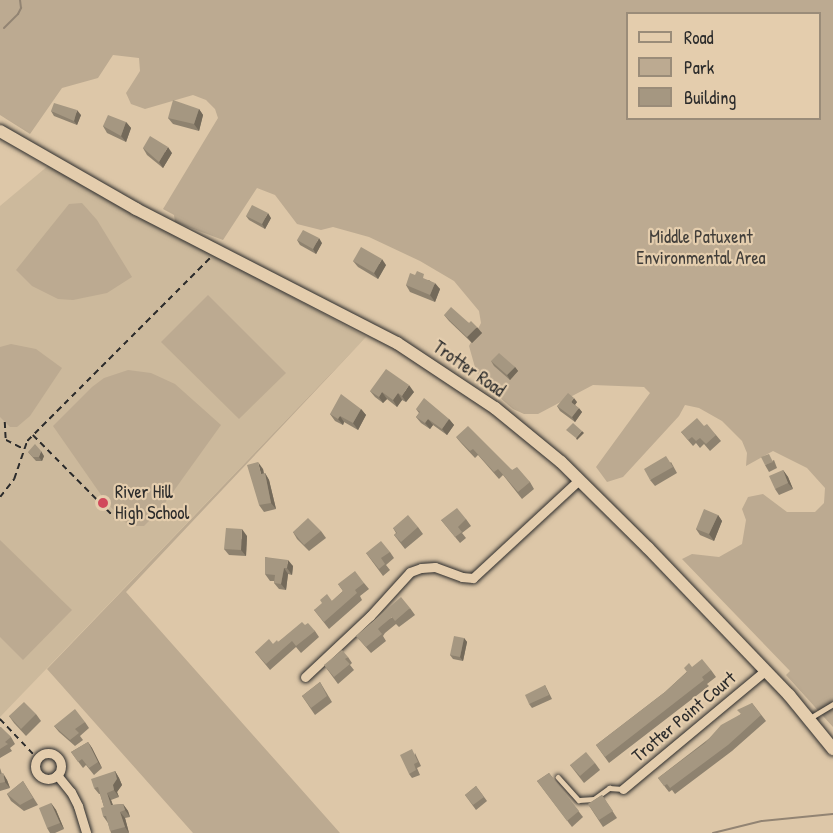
<!DOCTYPE html>
<style>
body{margin:0}
#map{position:relative;width:833px;height:833px;overflow:hidden;background:#ddc7a8;font-family:"Patrick Hand",sans-serif}
div>[style]{position:absolute}
.built>*{inset:0;background:#ccb99c}
.green>*{inset:0;background:#bcaa91}
.stream>*{height:2px;margin:-1px;padding:0 1px;transform-origin:1px;border-radius:1px;background:#928473}
.path>*{height:1.5px;margin-top:-0.75px;transform-origin:0;background:repeating-linear-gradient(90deg,#2b2b2b 0 6px,transparent 0 10.5px)}
.roads{filter:drop-shadow(0 0 2px #2b2b2b) drop-shadow(0 0 2px #2b2b2b)}
.lane>*{height:4.5px;margin:-2.25px;padding:0 2.25px;transform-origin:2.25px;border-radius:2.25px;background:#e4cdad}
.street>*{height:9px;margin:-4.5px;padding:0 4.5px;transform-origin:4.5px;border-radius:4.5px;background:#e4cdad}
.street>.ring{margin:-4.5px;padding:0;box-sizing:content-box;background:none;border:9px solid #e4cdad;border-radius:50%}
.secondary>*{height:12px;margin:-6px;padding:0 6px;transform-origin:6px;border-radius:6px;background:#e4cdad}
.wall>*{inset:0;background:#8e826f}
.shaded-wall>*{inset:0;background:#746a5a}
.building>*{inset:0;background:#a59781}
.dots>*{width:16px;height:16px;translate:-50% -50%;box-sizing:border-box;border:3px solid #e4cdad;border-radius:50%}
span{translate:-50% -50%;white-space:nowrap;text-align:center;line-height:1.15;-webkit-text-stroke:4.5px #e4cdad;paint-order:stroke}
.park-label{font-size:18px;color:#413e3a}
.street-label{font-size:18px;color:#2b2b2b}
.poi-label{font-size:18px;color:#2b2b2b}
.left{translate:0 -50%;text-align:left}
.legend{position:absolute;left:626px;top:12px;width:195px;height:108px;box-sizing:border-box;background:#e4cdad;border:2px solid #9a8c79;margin:0;padding:8px 10px;list-style:none;font-size:18px;color:#2b2b2b}
.legend li{display:flex;align-items:center;gap:12px;height:30px}
.legend b{width:30px;border:2px solid #9a8c79}
</style>
<div id="map">
<div class="built">
<div style="clip-path:polygon(49px 165px,366px 337px,0 717px,0 206px)"></div>
</div>
<div class="green">
<div style="clip-path:polygon(evenodd,0 0,833px 0,833px 727px,786px 675px,790px 671px,682px 559px,692px 554px,719px 557px,742px 544px,746px 520px,742px 509px,748px 497px,763px 494px,787px 512px,815px 512px,824px 503px,825px 488px,807px 468px,773px 451px,746px 466px,747px 453px,742px 441px,722px 421px,699px 408px,685px 405px,679px 416px,623px 477px,607px 482px,596px 467px,650px 393px,644px 387px,593px 385px,538px 414px,524px 414px,513px 409px,482px 382px,476px 371px,469px 346px,481px 323px,479px 311px,454px 281px,420px 261px,369px 237px,333px 227px,321px 230px,297px 224px,275px 195px,257px 188px,223px 240px,175px 222px,174px 215px,163px 209px,218px 118px,215px 109px,206px 100px,193px 95px,145px 109px,131px 104px,126px 93px,140px 71px,139px 58px,113px 55px,98px 78px,62px 88px,30px 134px,0 115px,0 0,628px 14px,820px 14px,820px 118px,628px 118px,628px 14px)"></div>
<div style="clip-path:polygon(82px 203px,97px 220px,132px 277px,107px 293px,73px 300px,58px 299px,32px 286px,16px 270px,69px 204px)"></div>
<div style="clip-path:polygon(208px 295px,286px 373px,239px 419px,161px 342px)"></div>
<div style="clip-path:polygon(366px 337px,126px 592px,340px 833px,193px 833px,47px 669px)"></div>
<div style="clip-path:polygon(11px 344px,36px 349px,62px 368px,30px 416px,17px 427px,10px 427px,0 417px,0 347px)"></div>
<div style="clip-path:polygon(128px 370px,151px 373px,175px 384px,221px 425px,160px 510px,144px 526px,129px 526px,106px 502px,53px 426px,92px 387px,104px 378px)"></div>
<div style="clip-path:polygon(0 540px,72px 610px,23px 660px,0 637px)"></div>
</div>
<div class="stream">
<div style="left:4px;top:28px;width:20px;rotate:-45deg"></div>
<div style="left:18px;top:14px;width:7px;rotate:-63deg"></div>
<div style="left:21px;top:8px;width:8px;rotate:-97deg"></div>
<div style="left:713px;top:833px;width:50px;rotate:-13.8deg"></div>
<div style="left:762px;top:821px;width:71px;rotate:-5.6deg"></div>
</div>
<div class="path">
<div style="left:5px;top:422px;width:18px;rotate:87deg"></div>
<div style="left:6px;top:440px;width:18px;rotate:27deg"></div>
<div style="left:33px;top:435px;width:118px;rotate:45.3deg"></div>
<div style="left:0;top:497px;width:23px;rotate:-52deg"></div>
<div style="left:14px;top:479px;width:40px;rotate:-71.1deg"></div>
<div style="left:27px;top:441px;width:259px;rotate:-45deg"></div>
<div style="left:0;top:719px;width:54px;rotate:46.5deg"></div>
</div>
<div class="roads">
<div class="lane">
<div style="left:810px;top:718px;width:27px;rotate:-31deg"></div>
<div style="left:558px;top:777px;width:31px;rotate:48deg"></div>
<div style="left:579px;top:800px;width:15px;rotate:-4deg"></div>
<div style="left:594px;top:799px;width:19px;rotate:-36deg"></div>
<div style="left:609px;top:788px;width:14px;rotate:4deg"></div>
</div>
<div class="street">
<div style="left:305px;top:677px;width:89px;rotate:-43.2deg"></div>
<div style="left:370px;top:616px;width:59px;rotate:-47.7deg"></div>
<div style="left:410px;top:572px;width:12px;rotate:-20deg"></div>
<div style="left:421px;top:568px;width:14px;rotate:-4deg"></div>
<div style="left:435px;top:567px;width:29px;rotate:20deg"></div>
<div style="left:462px;top:577px;width:11px;rotate:5deg"></div>
<div style="left:473px;top:578px;width:144px;rotate:-42.8deg"></div>
<div class="ring" style="left:35px;top:753px;width:17px;height:17px"></div>
<div style="left:57px;top:775px;width:22px;rotate:51deg"></div>
<div style="left:71px;top:792px;width:16px;rotate:63deg"></div>
<div style="left:78px;top:806px;width:28px;rotate:73deg"></div>
<div style="left:623px;top:789px;width:186px;rotate:-39.8deg"></div>
</div>
<div class="secondary">
<div style="left:0;top:131px;width:157px;rotate:29.8deg"></div>
<div style="left:136px;top:209px;width:293px;rotate:27.2deg"></div>
<div style="left:397px;top:343px;width:118px;rotate:33.6deg"></div>
<div style="left:495px;top:408px;width:85px;rotate:39.3deg"></div>
<div style="left:561px;top:462px;width:122px;rotate:44.7deg"></div>
<div style="left:648px;top:548px;width:204px;rotate:46.2deg"></div>
<div style="left:789px;top:695px;width:70px;rotate:50.8deg"></div>
</div>
</div>
<div class="wall">
<div style="clip-path:polygon(199px 109px,203px 115px,199px 131px,173px 124px,168px 118px)"></div>
<div style="clip-path:polygon(51px 111px,81px 115px,77px 125px,54px 116px)"></div>
<div style="clip-path:polygon(126px 122px,131px 128px,126px 142px,107px 133px,103px 126px)"></div>
<div style="clip-path:polygon(143px 148px,172px 153px,163px 168px,147px 155px)"></div>
<div style="clip-path:polygon(246px 216px,271px 218px,265px 229px,249px 220px)"></div>
<div style="clip-path:polygon(297px 240px,322px 243px,316px 254px,300px 245px)"></div>
<div style="clip-path:polygon(353px 261px,386px 265px,378px 279px,358px 267px)"></div>
<div style="clip-path:polygon(429px 280px,440px 289px,435px 302px,410px 292px,406px 285px)"></div>
<div style="clip-path:polygon(444px 315px,469px 323px,482px 333px,472px 343px,449px 321px)"></div>
<div style="clip-path:polygon(491px 361px,515px 367px,518px 371px,510px 380px,494px 366px)"></div>
<div style="clip-path:polygon(370px 391px,414px 392px,406px 402px,402px 400px,397px 407px,387px 399px,383px 403px,375px 397px)"></div>
<div style="clip-path:polygon(577px 402px,575px 405px,582px 412px,575px 422px,560px 411px,557px 406px)"></div>
<div style="clip-path:polygon(361px 409px,366px 415px,358px 430px,344px 422px,343px 425px,335px 421px,330px 414px)"></div>
<div style="clip-path:polygon(416px 409px,449px 419px,454px 425px,447px 435px,433px 425px,430px 429px,421px 423px,416px 417px,419px 413px)"></div>
<div style="clip-path:polygon(704px 426px,716px 435px,721px 441px,710px 451px,704px 444px,700px 448px,696px 443px,693px 446px,681px 432px)"></div>
<div style="clip-path:polygon(456px 437px,512px 470px,530px 482px,534px 489px,522px 499px,503px 475px,499px 479px,478px 455px,475px 458px,461px 443px)"></div>
<div style="clip-path:polygon(28px 452px,44px 456px,42px 461px,36px 461px)"></div>
<div style="clip-path:polygon(774px 460px,777px 468px,769px 472px,765px 465px)"></div>
<div style="clip-path:polygon(671px 462px,677px 473px,655px 486px,650px 480px)"></div>
<div style="clip-path:polygon(263px 469px,264px 474px,265px 473px,269px 480px,276px 509px,264px 512px,259px 505px)"></div>
<div style="clip-path:polygon(783px 470px,788px 477px,793px 489px,779px 495px,775px 489px)"></div>
<div style="clip-path:polygon(718px 515px,722px 521px,714px 541px,700px 535px,696px 529px)"></div>
<div style="clip-path:polygon(466px 519px,471px 526px,462px 533px,466px 538px,460px 543px,441px 520px)"></div>
<div style="clip-path:polygon(418px 527px,423px 534px,405px 549px,394px 535px,396px 533px,393px 528px)"></div>
<div style="clip-path:polygon(321px 531px,326px 538px,309px 551px,297px 539px,293px 532px)"></div>
<div style="clip-path:polygon(247px 536px,246px 556px,229px 555px,224px 549px)"></div>
<div style="clip-path:polygon(390px 552px,394px 558px,386px 565px,390px 570px,383px 576px,366px 553px)"></div>
<div style="clip-path:polygon(265px 557px,293px 566px,292px 575px,288px 574px,286px 590px,279px 589px,274px 583px,274px 581px,270px 581px,265px 574px)"></div>
<div style="clip-path:polygon(364px 583px,369px 589px,360px 596px,362px 600px,329px 629px,314px 610px,332px 601px,343px 591px,338px 584px)"></div>
<div style="clip-path:polygon(410px 608px,415px 615px,399px 627px,396px 624px,385px 633px,383px 636px,386px 641px,371px 653px,356px 636px)"></div>
<div style="clip-path:polygon(305px 625px,315px 631px,319px 637px,301px 653px,296px 647px,270px 670px,255px 652px,278px 642px)"></div>
<div style="clip-path:polygon(464px 638px,467px 642px,463px 661px,453px 659px,450px 655px)"></div>
<div style="clip-path:polygon(348px 657px,352px 663px,350px 665px,354px 670px,338px 684px,324px 665px)"></div>
<div style="clip-path:polygon(692px 667px,711px 670px,716px 677px,707px 684px,709px 686px,609px 763px,596px 745px,665px 692px)"></div>
<div style="clip-path:polygon(320px 682px,332px 702px,315px 715px,302px 696px)"></div>
<div style="clip-path:polygon(545px 685px,552px 699px,532px 708px,529px 704px)"></div>
<div style="clip-path:polygon(752px 703px,766px 721px,732px 751px,675px 794px,672px 790px,669px 792px,658px 778px,741px 714px)"></div>
<div style="clip-path:polygon(36px 714px,41px 721px,26px 736px,14px 723px,9px 716px)"></div>
<div style="clip-path:polygon(85px 722px,89px 728px,80px 736px,83px 740px,75px 746px,59px 732px,54px 726px)"></div>
<div style="clip-path:polygon(0 727px,11px 737px,15px 744px,10px 748px,12px 751px,0 758px)"></div>
<div style="clip-path:polygon(88px 742px,92px 748px,102px 768px,94px 775px,86px 765px,83px 768px,71px 752px)"></div>
<div style="clip-path:polygon(415px 753px,421px 766px,417px 768px,420px 775px,412px 778px,409px 774px)"></div>
<div style="clip-path:polygon(595px 763px,600px 770px,584px 783px,570px 765px)"></div>
<div style="clip-path:polygon(0 768px,2px 774px,7px 780px,10px 788px,0 791px)"></div>
<div style="clip-path:polygon(115px 771px,119px 778px,122px 785px,117px 792px,119px 797px,111px 800px,113px 805px,123px 804px,128px 811px,130px 817px,125px 818px,129px 833px,111px 833px,108px 823px,103px 816px,104px 807px,100px 794px,99px 794px,94px 788px)"></div>
<div style="clip-path:polygon(549px 773px,583px 817px,572px 827px,537px 781px)"></div>
<div style="clip-path:polygon(23px 781px,38px 805px,24px 811px,11px 801px,7px 794px)"></div>
<div style="clip-path:polygon(476px 786px,487px 801px,476px 810px,465px 795px)"></div>
<div style="clip-path:polygon(602px 795px,617px 818px,603px 827px,588px 804px)"></div>
<div style="clip-path:polygon(51px 803px,56px 810px,64px 829px,55px 833px,50px 833px,47px 828px)"></div>
</div>
<div class="shaded-wall">
<div style="clip-path:polygon(199px 109px,203px 115px,199px 131px,194px 124px)"></div>
<div style="clip-path:polygon(77px 110px,81px 115px,77px 125px,74px 121px)"></div>
<div style="clip-path:polygon(126px 122px,131px 128px,126px 142px,121px 136px)"></div>
<div style="clip-path:polygon(168px 147px,172px 153px,163px 168px,159px 162px)"></div>
<div style="clip-path:polygon(268px 213px,271px 218px,265px 229px,262px 224px)"></div>
<div style="clip-path:polygon(319px 238px,322px 243px,316px 254px,313px 249px)"></div>
<div style="clip-path:polygon(382px 259px,386px 265px,378px 279px,374px 273px)"></div>
<div style="clip-path:polygon(435px 283px,440px 289px,435px 302px,430px 295px)"></div>
<div style="clip-path:polygon(477px 327px,482px 333px,472px 343px,467px 337px)"></div>
<div style="clip-path:polygon(515px 367px,518px 371px,510px 380px,507px 375px)"></div>
<div style="clip-path:polygon(409px 385px,414px 392px,406px 402px,402px 396px)"></div>
<div style="clip-path:polygon(382px 392px,387px 399px,383px 403px,379px 397px)"></div>
<div style="clip-path:polygon(398px 393px,402px 400px,397px 407px,393px 400px)"></div>
<div style="clip-path:polygon(574px 398px,577px 402px,574px 406px,571px 402px)"></div>
<div style="clip-path:polygon(579px 408px,582px 412px,575px 422px,572px 417px)"></div>
<div style="clip-path:polygon(361px 409px,366px 415px,358px 430px,353px 423px)"></div>
<div style="clip-path:polygon(340px 416px,344px 422px,343px 425px,338px 419px)"></div>
<div style="clip-path:polygon(428px 419px,433px 425px,430px 429px,425px 423px)"></div>
<div style="clip-path:polygon(449px 419px,454px 425px,447px 435px,442px 429px)"></div>
<div style="clip-path:polygon(582px 431px,584px 433px,577px 440px,576px 438px)"></div>
<div style="clip-path:polygon(41px 451px,44px 456px,42px 461px,39px 457px)"></div>
<div style="clip-path:polygon(258px 462px,263px 469px,265px 481px,261px 474px)"></div>
<div style="clip-path:polygon(783px 470px,788px 477px,793px 489px,788px 483px)"></div>
<div style="clip-path:polygon(265px 473px,269px 480px,276px 509px,271px 503px)"></div>
<div style="clip-path:polygon(718px 515px,722px 521px,714px 541px,709px 534px)"></div>
<div style="clip-path:polygon(242px 529px,247px 536px,246px 556px,241px 550px)"></div>
<div style="clip-path:polygon(288px 560px,293px 566px,292px 575px,287px 568px)"></div>
<div style="clip-path:polygon(284px 568px,288px 574px,286px 590px,281px 584px)"></div>
<div style="clip-path:polygon(464px 638px,467px 642px,463px 661px,460px 657px)"></div>
<div style="clip-path:polygon(88px 742px,92px 748px,102px 768px,98px 762px)"></div>
<div style="clip-path:polygon(115px 771px,119px 778px,122px 785px,117px 792px,119px 797px,114px 790px,113px 785px)"></div>
<div style="clip-path:polygon(3px 773px,7px 780px,10px 788px,5px 782px)"></div>
<div style="clip-path:polygon(107px 793px,111px 800px,115px 811px,111px 805px)"></div>
<div style="clip-path:polygon(51px 803px,56px 810px,64px 829px,60px 823px)"></div>
<div style="clip-path:polygon(123px 804px,128px 811px,130px 817px,125px 810px)"></div>
<div style="clip-path:polygon(120px 812px,125px 818px,129px 833px,125px 827px)"></div>
</div>
<div class="building">
<div style="clip-path:polygon(173px 100px,199px 109px,194px 124px,168px 118px)"></div>
<div style="clip-path:polygon(54px 103px,77px 110px,74px 121px,51px 111px)"></div>
<div style="clip-path:polygon(108px 115px,126px 122px,121px 136px,103px 126px)"></div>
<div style="clip-path:polygon(150px 136px,168px 147px,159px 162px,143px 148px)"></div>
<div style="clip-path:polygon(252px 205px,268px 213px,262px 224px,246px 216px)"></div>
<div style="clip-path:polygon(303px 230px,319px 238px,313px 249px,297px 240px)"></div>
<div style="clip-path:polygon(361px 247px,382px 259px,374px 273px,353px 261px)"></div>
<div style="clip-path:polygon(417px 271px,424px 274px,423px 278px,435px 283px,430px 295px,406px 285px,410px 273px,415px 275px)"></div>
<div style="clip-path:polygon(451px 307px,469px 323px,471px 321px,477px 327px,467px 337px,444px 315px)"></div>
<div style="clip-path:polygon(499px 353px,515px 367px,507px 375px,491px 361px)"></div>
<div style="clip-path:polygon(386px 369px,409px 385px,402px 396px,398px 393px,393px 400px,382px 392px,379px 397px,370px 391px)"></div>
<div style="clip-path:polygon(568px 393px,574px 398px,571px 402px,579px 408px,572px 417px,557px 406px)"></div>
<div style="clip-path:polygon(341px 394px,361px 409px,353px 423px,340px 416px,338px 419px,330px 414px)"></div>
<div style="clip-path:polygon(424px 398px,449px 419px,442px 429px,428px 419px,425px 423px,416px 417px,420px 412px,416px 409px)"></div>
<div style="clip-path:polygon(697px 418px,704px 426px,707px 424px,716px 435px,706px 444px,700px 438px,696px 441px,692px 437px,688px 440px,681px 432px)"></div>
<div style="clip-path:polygon(573px 423px,582px 431px,576px 438px,566px 430px)"></div>
<div style="clip-path:polygon(468px 426px,512px 470px,517px 467px,530px 482px,518px 492px,498px 469px,494px 472px,473px 449px,470px 451px,456px 437px)"></div>
<div style="clip-path:polygon(35px 444px,41px 451px,39px 457px,33px 457px,28px 452px)"></div>
<div style="clip-path:polygon(769px 454px,773px 462px,765px 465px,761px 457px)"></div>
<div style="clip-path:polygon(666px 456px,673px 467px,650px 480px,644px 469px)"></div>
<div style="clip-path:polygon(258px 462px,261px 474px,265px 473px,271px 503px,259px 505px,247px 465px)"></div>
<div style="clip-path:polygon(783px 470px,788px 483px,775px 489px,769px 476px)"></div>
<div style="clip-path:polygon(457px 508px,466px 519px,458px 527px,462px 532px,455px 537px,441px 520px)"></div>
<div style="clip-path:polygon(704px 509px,718px 515px,709px 534px,696px 529px)"></div>
<div style="clip-path:polygon(408px 515px,418px 527px,401px 542px,394px 535px,397px 533px,393px 528px)"></div>
<div style="clip-path:polygon(308px 518px,321px 531px,304px 545px,293px 532px)"></div>
<div style="clip-path:polygon(226px 528px,242px 529px,241px 550px,224px 549px)"></div>
<div style="clip-path:polygon(381px 541px,390px 552px,381px 558px,385px 564px,379px 569px,366px 553px)"></div>
<div style="clip-path:polygon(265px 557px,288px 560px,287px 568px,284px 568px,281px 584px,274px 583px,275px 575px,265px 574px)"></div>
<div style="clip-path:polygon(355px 571px,364px 583px,355px 590px,357px 593px,324px 622px,314px 610px,322px 603px,320px 600px,327px 594px,332px 601px,343px 591px,338px 584px)"></div>
<div style="clip-path:polygon(401px 597px,410px 608px,395px 621px,392px 617px,380px 627px,378px 629px,382px 634px,366px 647px,356px 636px)"></div>
<div style="clip-path:polygon(302px 622px,305px 625px,308px 623px,315px 631px,296px 646px,292px 641px,266px 664px,255px 652px,269px 639px,273px 644px,277px 640px,278px 642px)"></div>
<div style="clip-path:polygon(454px 636px,464px 638px,460px 657px,450px 655px)"></div>
<div style="clip-path:polygon(342px 650px,348px 657px,345px 659px,350px 664px,334px 677px,324px 665px)"></div>
<div style="clip-path:polygon(702px 659px,711px 670px,702px 677px,704px 680px,605px 757px,596px 745px,665px 692px,687px 672px,684px 668px,689px 663px,692px 667px)"></div>
<div style="clip-path:polygon(320px 682px,327px 696px,311px 708px,302px 696px)"></div>
<div style="clip-path:polygon(545px 685px,549px 695px,529px 704px,525px 695px)"></div>
<div style="clip-path:polygon(24px 702px,36px 714px,21px 729px,9px 716px)"></div>
<div style="clip-path:polygon(752px 703px,761px 715px,728px 745px,670px 788px,667px 784px,664px 786px,658px 778px,705px 743px,721px 725px,741px 714px,737px 710px)"></div>
<div style="clip-path:polygon(75px 709px,85px 722px,75px 729px,79px 733px,70px 740px,54px 726px)"></div>
<div style="clip-path:polygon(0 727px,1px 727px,11px 737px,5px 742px,8px 744px,0 749px)"></div>
<div style="clip-path:polygon(88px 742px,98px 762px,89px 768px,82px 759px,78px 762px,71px 752px)"></div>
<div style="clip-path:polygon(412px 749px,418px 762px,414px 764px,416px 770px,409px 774px,400px 755px)"></div>
<div style="clip-path:polygon(586px 752px,595px 763px,580px 776px,570px 765px)"></div>
<div style="clip-path:polygon(115px 771px,117px 779px,113px 785px,114px 790px,107px 793px,111px 805px,123px 804px,125px 810px,120px 812px,125px 827px,110px 831px,106px 816px,103px 816px,101px 808px,104px 807px,98px 787px,94px 788px,91px 779px)"></div>
<div style="clip-path:polygon(3px 773px,5px 782px,0 783px,0 774px)"></div>
<div style="clip-path:polygon(549px 773px,579px 811px,567px 821px,537px 781px)"></div>
<div style="clip-path:polygon(23px 781px,33px 798px,20px 805px,7px 794px)"></div>
<div style="clip-path:polygon(476px 786px,484px 797px,473px 805px,465px 795px)"></div>
<div style="clip-path:polygon(602px 795px,613px 811px,599px 820px,588px 804px)"></div>
<div style="clip-path:polygon(51px 803px,60px 823px,47px 828px,39px 808px)"></div>
</div>
<div class="dots">
<div style="left:103px;top:503px;background:#d1495b"></div>
</div>
<div class="park-label">
<span style="left:701px;top:248px">Middle Patuxent<br>Environmental Area</span>
</div>
<div class="street-label">
<span style="left:469px;top:369px;rotate:35deg">Trotter Road</span>
<span style="left:684px;top:717px;rotate:-40deg">Trotter Point Court</span>
</div>
<div class="poi-label">
<span class="left" style="left:115px;top:503px">River Hill<br>High School</span>
</div>
<ul class="legend">
<li><b style="height:8px;background:#e4cdad"></b>Road</li>
<li><b style="height:16px;background:#bcaa91"></b>Park</li>
<li><b style="height:16px;background:#a59781"></b>Building</li>
</ul>
</div>
